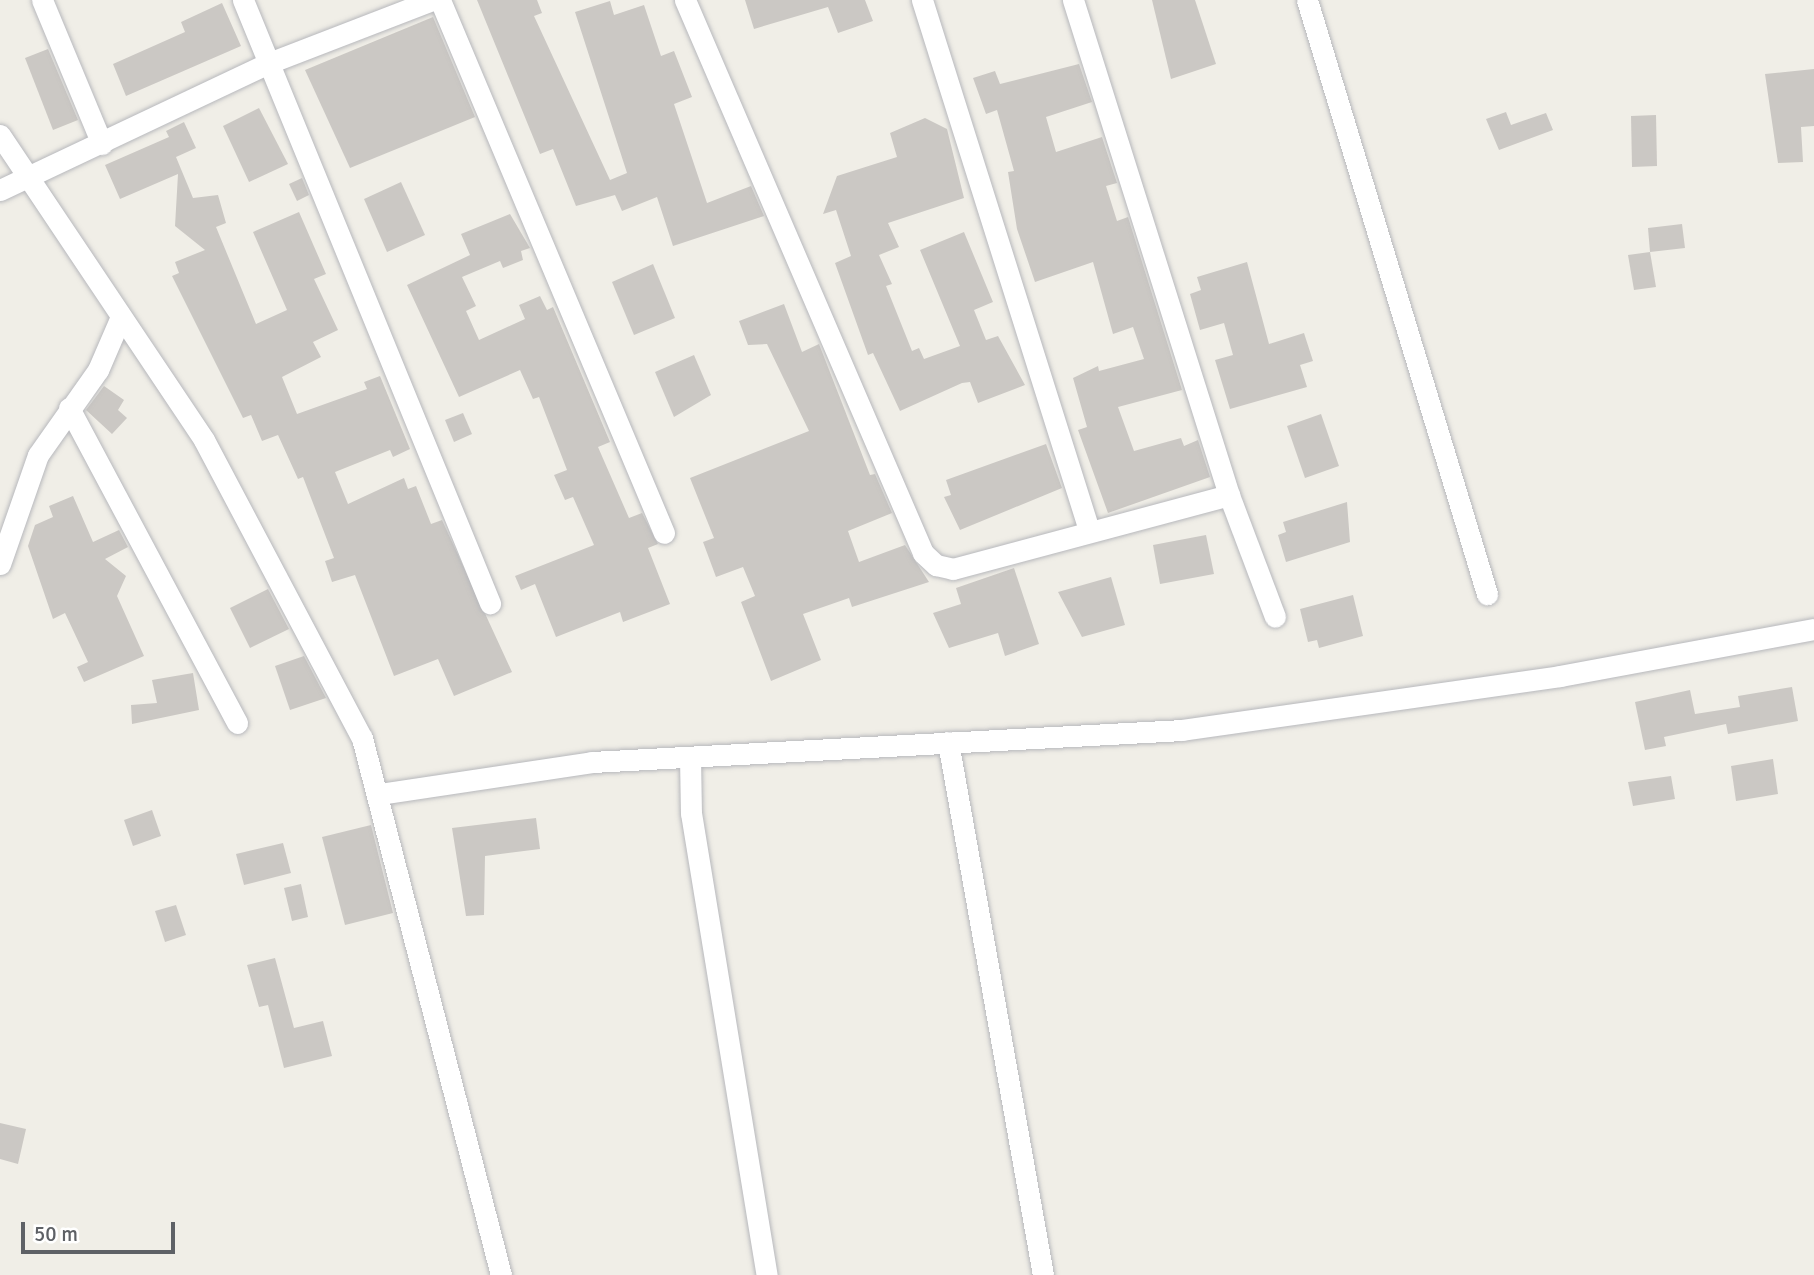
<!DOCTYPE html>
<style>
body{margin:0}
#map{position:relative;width:1814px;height:1275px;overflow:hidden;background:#f0eee7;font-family:Signika,sans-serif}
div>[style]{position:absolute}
.building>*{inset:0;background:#cbc8c4}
.roads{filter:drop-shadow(0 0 2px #b7b8bc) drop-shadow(0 0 2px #b7b8bc)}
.minor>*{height:21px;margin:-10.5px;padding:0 10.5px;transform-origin:10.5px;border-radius:10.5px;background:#fff}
span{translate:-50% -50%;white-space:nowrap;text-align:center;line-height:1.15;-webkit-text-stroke:6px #fff;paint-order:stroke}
.scale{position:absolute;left:21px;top:1222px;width:154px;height:32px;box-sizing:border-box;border:4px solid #5e6166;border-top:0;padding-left:9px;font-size:21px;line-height:24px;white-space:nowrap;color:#5e6166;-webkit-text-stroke:5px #fff;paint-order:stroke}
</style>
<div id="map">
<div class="building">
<div style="clip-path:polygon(477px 0,537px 0,542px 13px,534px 16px,610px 180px,627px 173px,575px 12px,610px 1px,614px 15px,644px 5px,661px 56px,674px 51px,692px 97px,674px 104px,707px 203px,751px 186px,764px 216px,673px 246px,657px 197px,622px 211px,615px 195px,576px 206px,553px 149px,540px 154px)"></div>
<div style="clip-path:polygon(745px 0,865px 0,873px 21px,838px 33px,828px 7px,754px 29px)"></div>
<div style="clip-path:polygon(1152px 0,1195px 0,1216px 64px,1171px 79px)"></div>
<div style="clip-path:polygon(222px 3px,241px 46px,126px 96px,113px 64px,185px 32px,181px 22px)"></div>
<div style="clip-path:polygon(433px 17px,475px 117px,350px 168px,305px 70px)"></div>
<div style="clip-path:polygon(48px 49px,78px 120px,53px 130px,25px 58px)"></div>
<div style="clip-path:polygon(1079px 64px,1092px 102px,1046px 117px,1056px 152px,1102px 137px,1117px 183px,1106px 186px,1117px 221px,1128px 217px,1182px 390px,1118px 407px,1134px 451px,1181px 438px,1184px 446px,1198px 440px,1210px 477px,1108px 513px,1078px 430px,1087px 427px,1073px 378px,1098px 366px,1099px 371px,1144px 359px,1133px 327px,1113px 334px,1093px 262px,1035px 282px,1017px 229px,1008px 172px,1014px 171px,997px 110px,986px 114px,973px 78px,995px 71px,1000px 84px)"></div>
<div style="clip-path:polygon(1814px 69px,1814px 126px,1801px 127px,1803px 162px,1778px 163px,1765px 74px)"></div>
<div style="clip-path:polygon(259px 108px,288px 164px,249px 182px,223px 126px)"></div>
<div style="clip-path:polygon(1506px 112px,1511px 125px,1546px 113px,1553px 130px,1499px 150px,1486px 119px)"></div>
<div style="clip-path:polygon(1656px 115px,1657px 166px,1632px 167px,1631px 116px)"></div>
<div style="clip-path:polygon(925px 118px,947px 129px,964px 198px,888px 223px,899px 247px,879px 255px,892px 284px,886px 286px,912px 351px,919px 348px,924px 359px,960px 346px,920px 250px,964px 232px,993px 302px,974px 310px,986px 340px,998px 336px,1025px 385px,978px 403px,970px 382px,962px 383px,900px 411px,873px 353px,868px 355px,835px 263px,851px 256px,836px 210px,823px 214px,837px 176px,897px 157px,890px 133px)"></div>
<div style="clip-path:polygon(184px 122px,196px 148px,176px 157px,193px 198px,218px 195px,226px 223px,216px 227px,256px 324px,287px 310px,253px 232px,299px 212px,326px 274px,314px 279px,338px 330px,313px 342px,321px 357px,282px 377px,297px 414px,367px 389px,364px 382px,380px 376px,410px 449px,393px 457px,390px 450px,335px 472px,348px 504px,404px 478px,408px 489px,416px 486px,431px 524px,442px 520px,512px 672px,454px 696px,438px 659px,394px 676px,355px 575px,332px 582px,325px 561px,334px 558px,303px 477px,298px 479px,278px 435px,262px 441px,251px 415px,243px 418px,172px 276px,179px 273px,175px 262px,205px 250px,175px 226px,178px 174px,120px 199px,105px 165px,169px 137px,166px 131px)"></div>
<div style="clip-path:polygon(302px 178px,309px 195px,297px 201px,289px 184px)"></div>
<div style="clip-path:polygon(401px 182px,425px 235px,387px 252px,364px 199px)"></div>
<div style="clip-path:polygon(510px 214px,530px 248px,521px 251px,523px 260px,503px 268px,500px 261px,462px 277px,476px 306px,466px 311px,479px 340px,525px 319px,519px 305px,540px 296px,547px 310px,553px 307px,610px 442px,598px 447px,629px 518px,642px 513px,658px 544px,648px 548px,670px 604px,623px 622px,620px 612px,556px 637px,535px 584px,521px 590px,515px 576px,594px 545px,573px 497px,565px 500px,554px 475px,567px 470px,539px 397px,533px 399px,520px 370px,459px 397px,407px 285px,470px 255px,461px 234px)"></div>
<div style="clip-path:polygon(1682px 224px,1685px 248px,1650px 252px,1648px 228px)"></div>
<div style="clip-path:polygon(1650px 252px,1656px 287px,1634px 290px,1628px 255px)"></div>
<div style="clip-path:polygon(1247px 262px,1269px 344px,1304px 333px,1313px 361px,1300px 365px,1307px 387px,1230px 409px,1215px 360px,1233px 355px,1224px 323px,1200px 330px,1190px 294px,1201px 290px,1197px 277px)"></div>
<div style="clip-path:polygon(653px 264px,675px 318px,634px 335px,612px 282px)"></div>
<div style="clip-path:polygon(784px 304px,802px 352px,819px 344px,870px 475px,875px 474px,892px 513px,848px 531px,859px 562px,905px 545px,929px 582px,852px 607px,849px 598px,803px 614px,821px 660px,771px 681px,741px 602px,755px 596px,743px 567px,716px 577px,703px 542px,714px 538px,690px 478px,809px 431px,767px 344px,748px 345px,739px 321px)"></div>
<div style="clip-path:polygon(694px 355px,711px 395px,674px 417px,655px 372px)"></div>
<div style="clip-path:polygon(104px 386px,124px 400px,118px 410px,127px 418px,112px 434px,86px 410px)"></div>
<div style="clip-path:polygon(463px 413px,472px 434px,454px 442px,445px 420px)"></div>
<div style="clip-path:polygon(1321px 414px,1339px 466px,1305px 478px,1287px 426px)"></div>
<div style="clip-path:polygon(1046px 444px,1062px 488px,960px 530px,944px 497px,951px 495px,946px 480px)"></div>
<div style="clip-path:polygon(73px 496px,93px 542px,119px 530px,128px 547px,105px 559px,126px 576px,117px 596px,144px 656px,84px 682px,77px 667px,88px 662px,65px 613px,53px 619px,28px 546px,35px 525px,53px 517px,49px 506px)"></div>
<div style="clip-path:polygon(1347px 502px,1350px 542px,1286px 562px,1278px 535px,1286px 532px,1283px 522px)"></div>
<div style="clip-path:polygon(1206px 535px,1214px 574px,1160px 584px,1153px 545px)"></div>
<div style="clip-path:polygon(1014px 568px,1039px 644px,1005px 656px,998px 633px,949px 648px,933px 613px,961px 604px,956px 588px)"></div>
<div style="clip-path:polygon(1111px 577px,1125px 625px,1082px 637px,1058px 592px)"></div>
<div style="clip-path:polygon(268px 589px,289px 629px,250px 648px,230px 608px)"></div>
<div style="clip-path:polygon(1353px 595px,1363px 636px,1319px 648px,1317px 640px,1308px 642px,1300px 609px)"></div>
<div style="clip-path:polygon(304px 656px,326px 698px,290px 710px,275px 666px)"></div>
<div style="clip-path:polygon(193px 673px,199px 710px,132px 724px,131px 705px,157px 703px,152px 680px)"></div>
<div style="clip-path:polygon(1792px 687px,1798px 721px,1728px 734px,1726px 724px,1664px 737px,1666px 746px,1645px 750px,1635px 702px,1690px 690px,1695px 714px,1740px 707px,1738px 696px)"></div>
<div style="clip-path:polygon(1773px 759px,1778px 794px,1736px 801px,1731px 766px)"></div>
<div style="clip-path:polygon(1671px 776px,1675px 799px,1633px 806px,1628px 782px)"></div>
<div style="clip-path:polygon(152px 810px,161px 836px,133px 846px,124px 820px)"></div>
<div style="clip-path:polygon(536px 818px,540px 849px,485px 856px,484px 915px,466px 916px,452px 828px)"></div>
<div style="clip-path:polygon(371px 825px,393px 913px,345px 925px,322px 837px)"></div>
<div style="clip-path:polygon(283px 843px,291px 873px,244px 885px,236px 854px)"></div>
<div style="clip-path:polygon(301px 884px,308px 917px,292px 921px,284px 888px)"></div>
<div style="clip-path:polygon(176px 905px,186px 935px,165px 942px,155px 911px)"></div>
<div style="clip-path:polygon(275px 958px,294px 1028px,323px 1021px,332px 1056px,284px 1068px,268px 1005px,259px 1007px,247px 965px)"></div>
<div style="clip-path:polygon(0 1123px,26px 1129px,18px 1164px,0 1159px)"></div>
</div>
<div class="roads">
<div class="minor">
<div style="left:42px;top:0;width:156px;rotate:67.4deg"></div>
<div style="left:243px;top:0;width:652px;rotate:67.73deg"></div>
<div style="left:440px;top:0;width:578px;rotate:67.2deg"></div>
<div style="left:685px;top:0;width:602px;rotate:66.71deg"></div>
<div style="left:923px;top:553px;width:18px;rotate:43deg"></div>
<div style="left:936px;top:565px;width:17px;rotate:13deg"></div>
<div style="left:953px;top:569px;width:286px;rotate:-15deg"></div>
<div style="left:922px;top:0;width:556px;rotate:72.51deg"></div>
<div style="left:1073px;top:0;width:519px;rotate:72.51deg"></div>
<div style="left:1229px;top:495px;width:130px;rotate:69.3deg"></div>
<div style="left:1307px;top:0;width:621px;rotate:73.14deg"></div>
<div style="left:0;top:135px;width:367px;rotate:56.2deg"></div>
<div style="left:204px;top:440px;width:337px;rotate:62.1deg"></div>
<div style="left:362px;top:738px;width:555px;rotate:75.49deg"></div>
<div style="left:0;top:190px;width:297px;rotate:-25.3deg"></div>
<div style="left:269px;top:63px;width:175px;rotate:-21.1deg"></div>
<div style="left:69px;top:408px;width:357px;rotate:61.9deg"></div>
<div style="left:0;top:564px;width:115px;rotate:-70.8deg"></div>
<div style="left:38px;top:455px;width:104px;rotate:-54.8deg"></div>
<div style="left:98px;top:370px;width:56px;rotate:-66.7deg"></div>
<div style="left:948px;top:742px;width:541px;rotate:79.89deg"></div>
<div style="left:690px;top:757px;width:56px;rotate:89deg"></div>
<div style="left:691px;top:813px;width:468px;rotate:80.7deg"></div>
<div style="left:379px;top:794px;width:215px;rotate:-8.5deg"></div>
<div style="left:592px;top:762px;width:591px;rotate:-3.1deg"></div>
<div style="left:1182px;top:730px;width:382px;rotate:-8.1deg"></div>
<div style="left:1560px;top:676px;width:258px;rotate:-10.5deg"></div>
</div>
</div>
<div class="scale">50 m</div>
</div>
